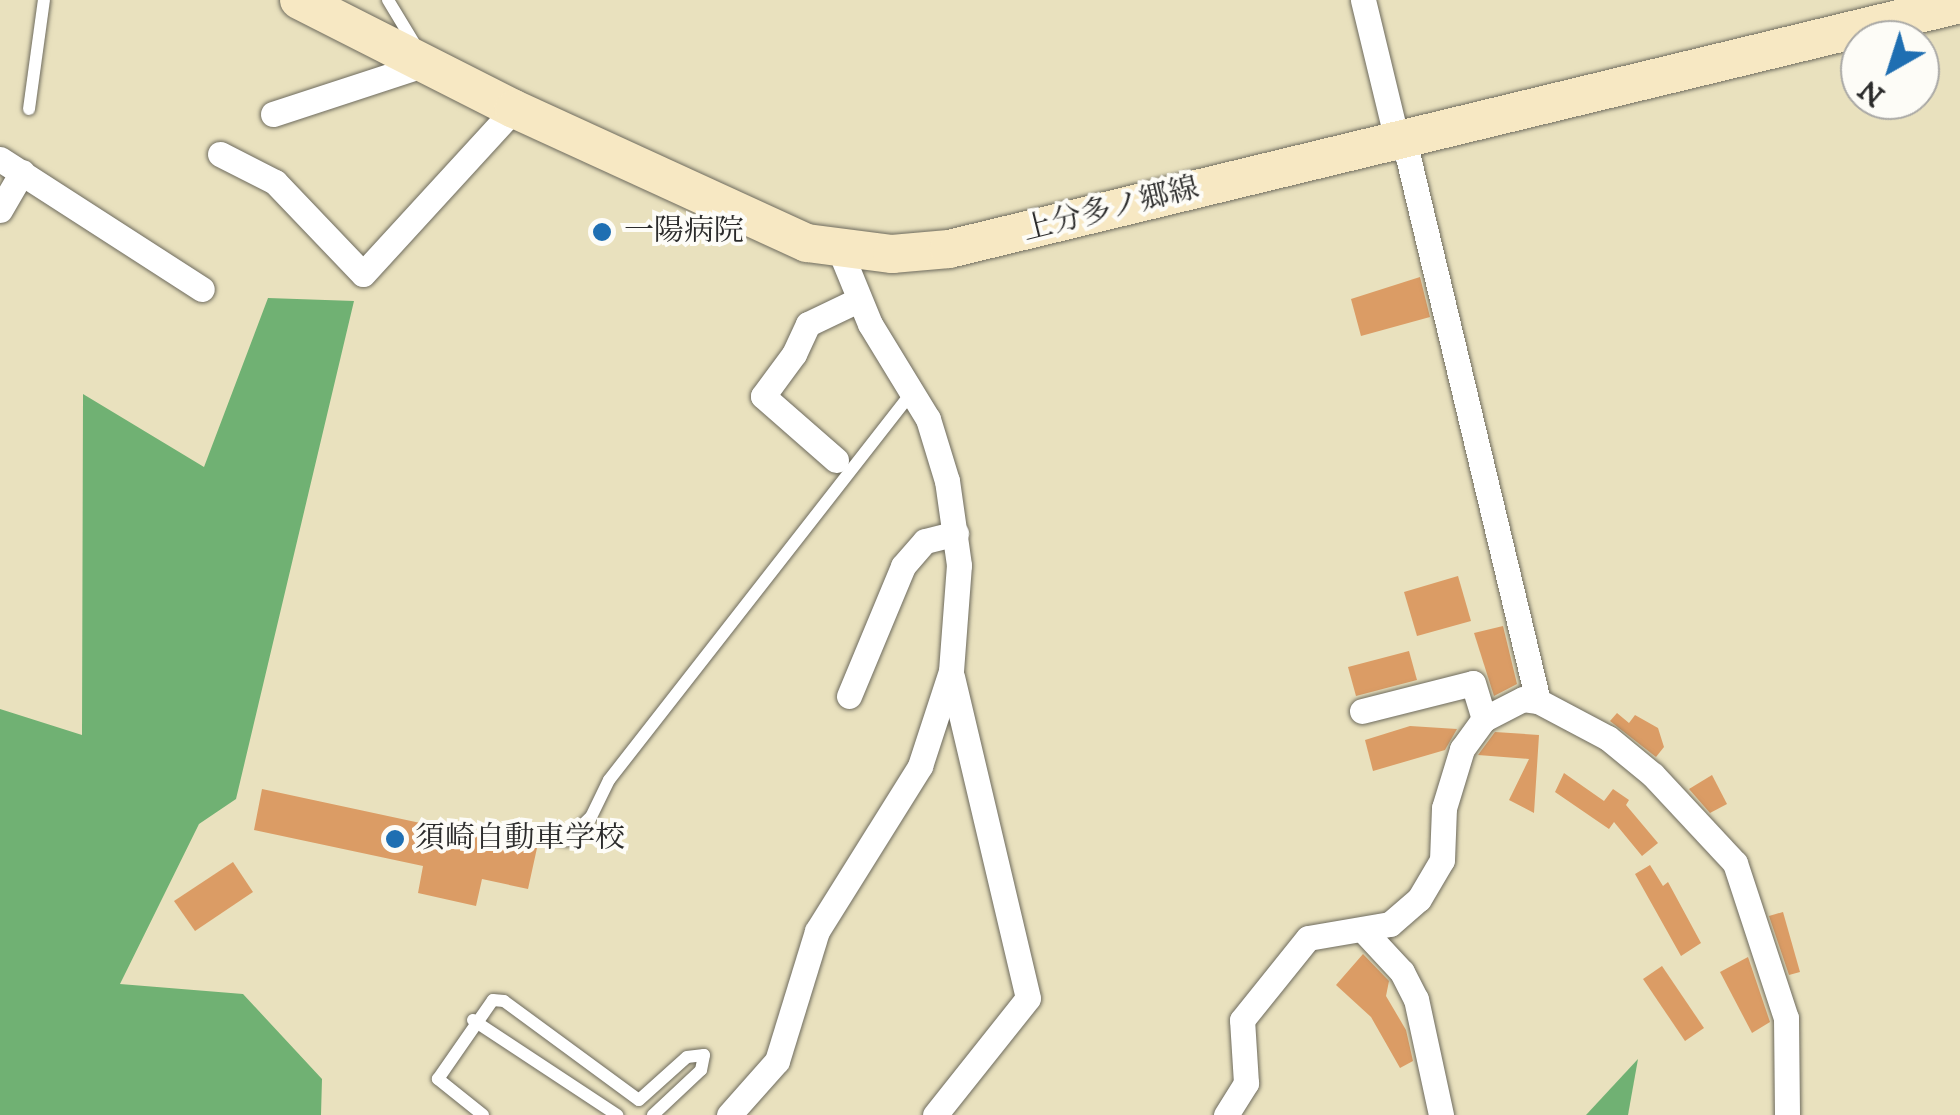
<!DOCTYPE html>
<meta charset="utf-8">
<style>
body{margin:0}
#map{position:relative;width:1960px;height:1115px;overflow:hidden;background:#e9e1be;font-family:"IM FELL DW Pica","Noto Serif JP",serif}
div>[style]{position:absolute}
.forest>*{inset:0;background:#70b173}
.building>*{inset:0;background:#db9c65}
.roads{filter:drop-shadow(0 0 2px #6e6b5e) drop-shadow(0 0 2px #6e6b5e)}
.service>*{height:12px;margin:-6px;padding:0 6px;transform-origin:6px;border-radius:6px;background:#fff}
.minor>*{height:25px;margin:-12.5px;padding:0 12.5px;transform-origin:12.5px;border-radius:12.5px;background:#fff}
.secondary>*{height:38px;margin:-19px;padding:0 19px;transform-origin:19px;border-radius:19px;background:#f7e8c3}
.dots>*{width:28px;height:28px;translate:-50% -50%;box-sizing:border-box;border:5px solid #fdfcf7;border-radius:50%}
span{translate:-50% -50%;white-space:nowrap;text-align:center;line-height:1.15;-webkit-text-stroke:8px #fdfcf7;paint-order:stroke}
.street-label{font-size:30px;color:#2b2b2b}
.poi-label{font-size:30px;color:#2b2b2b}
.left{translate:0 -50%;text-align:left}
.north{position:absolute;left:1840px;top:20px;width:100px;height:100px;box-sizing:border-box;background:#fdfcf7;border:2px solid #a9a8a5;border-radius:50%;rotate:219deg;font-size:28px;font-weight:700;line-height:40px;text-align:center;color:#2b2b2b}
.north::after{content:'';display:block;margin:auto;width:35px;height:45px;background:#1f6fb2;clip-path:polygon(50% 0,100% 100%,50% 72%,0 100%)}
</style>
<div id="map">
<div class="forest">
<div style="clip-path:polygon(268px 298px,354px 301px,236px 799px,199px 824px,120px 984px,243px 994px,322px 1079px,321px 1115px,0 1115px,0 709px,82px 735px,83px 394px,204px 467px)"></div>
<div style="clip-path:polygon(1638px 1059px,1628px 1115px,1586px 1115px)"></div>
</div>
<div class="building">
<div style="clip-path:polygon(1420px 277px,1430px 317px,1361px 336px,1351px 299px)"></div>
<div style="clip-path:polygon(1458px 576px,1471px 621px,1417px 636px,1404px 592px)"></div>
<div style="clip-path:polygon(1503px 626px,1517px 684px,1494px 696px,1474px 633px)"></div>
<div style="clip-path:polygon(1409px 651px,1417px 680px,1356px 696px,1348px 667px)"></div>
<div style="clip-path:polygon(1617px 713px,1629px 723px,1635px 715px,1658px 728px,1664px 747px,1656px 757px,1610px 721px)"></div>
<div style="clip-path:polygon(1410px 726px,1457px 729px,1445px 750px,1373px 771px,1365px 740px)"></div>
<div style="clip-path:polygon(1495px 732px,1539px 735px,1534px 813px,1509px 800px,1529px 759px,1478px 755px)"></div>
<div style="clip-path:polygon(1564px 773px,1604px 801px,1613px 789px,1629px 800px,1626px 805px,1658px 843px,1642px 856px,1614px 822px,1609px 829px,1555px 792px)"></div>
<div style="clip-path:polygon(1712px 775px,1727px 804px,1710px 813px,1689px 789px)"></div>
<div style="clip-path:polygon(262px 789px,537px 848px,528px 889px,482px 879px,476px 906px,418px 893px,423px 866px,254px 830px)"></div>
<div style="clip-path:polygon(233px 862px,253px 892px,195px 931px,174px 901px)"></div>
<div style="clip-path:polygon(1650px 865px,1663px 886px,1668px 882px,1701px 943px,1681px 956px,1635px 874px)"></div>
<div style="clip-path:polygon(1783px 912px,1800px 972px,1789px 975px,1769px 916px)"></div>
<div style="clip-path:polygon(1363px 954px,1389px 981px,1386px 996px,1406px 1030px,1413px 1061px,1400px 1068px,1371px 1017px,1336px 985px)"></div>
<div style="clip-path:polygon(1748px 957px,1770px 1022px,1752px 1033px,1720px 972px)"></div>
<div style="clip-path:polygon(1662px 966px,1704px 1028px,1685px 1041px,1643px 979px)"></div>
</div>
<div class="roads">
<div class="service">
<div style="left:388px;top:0;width:50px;rotate:58.8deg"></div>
<div style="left:29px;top:109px;width:110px;rotate:-82.2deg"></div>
<div style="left:545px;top:835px;width:23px;rotate:13deg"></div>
<div style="left:567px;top:840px;width:33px;rotate:-44deg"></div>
<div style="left:591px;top:817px;width:41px;rotate:-64.1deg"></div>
<div style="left:609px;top:780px;width:492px;rotate:-52deg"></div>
<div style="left:473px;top:1020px;width:173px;rotate:33.4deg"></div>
<div style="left:483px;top:1115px;width:58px;rotate:-141.3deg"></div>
<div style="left:438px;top:1079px;width:96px;rotate:-55.2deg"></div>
<div style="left:493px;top:1000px;width:11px;rotate:5deg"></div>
<div style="left:504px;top:1001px;width:167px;rotate:36.3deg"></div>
<div style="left:639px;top:1100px;width:64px;rotate:-41.9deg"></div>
<div style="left:687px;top:1057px;width:17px;rotate:-7deg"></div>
<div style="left:704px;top:1055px;width:15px;rotate:101deg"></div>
<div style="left:701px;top:1070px;width:66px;rotate:136.8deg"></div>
</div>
<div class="minor">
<div style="left:1363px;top:0;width:145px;rotate:76.4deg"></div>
<div style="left:1397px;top:141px;width:19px;rotate:55deg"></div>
<div style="left:1408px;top:157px;width:559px;rotate:76.56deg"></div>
<div style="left:273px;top:114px;width:158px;rotate:-18.1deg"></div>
<div style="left:220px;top:154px;width:62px;rotate:27deg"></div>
<div style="left:275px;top:182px;width:127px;rotate:46.3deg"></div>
<div style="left:363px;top:274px;width:224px;rotate:-47.5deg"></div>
<div style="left:0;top:159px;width:240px;rotate:32.8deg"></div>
<div style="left:0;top:210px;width:44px;rotate:-59.9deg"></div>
<div style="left:836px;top:460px;width:97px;rotate:-138.8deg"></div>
<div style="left:763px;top:396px;width:52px;rotate:-53.6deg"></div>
<div style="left:794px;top:354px;width:33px;rotate:-65deg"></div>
<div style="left:808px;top:324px;width:55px;rotate:-25.6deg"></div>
<div style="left:849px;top:696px;width:141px;rotate:-67.4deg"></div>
<div style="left:903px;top:566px;width:33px;rotate:-49deg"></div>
<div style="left:925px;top:541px;width:32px;rotate:-14deg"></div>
<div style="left:1362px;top:711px;width:114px;rotate:-14.2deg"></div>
<div style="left:1473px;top:683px;width:38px;rotate:73deg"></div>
<div style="left:1363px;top:930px;width:57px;rotate:47.1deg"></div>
<div style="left:1402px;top:972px;width:30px;rotate:63deg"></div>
<div style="left:1416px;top:999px;width:119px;rotate:77.8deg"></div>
<div style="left:729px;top:1115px;width:72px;rotate:-48.4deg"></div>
<div style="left:777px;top:1061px;width:136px;rotate:-72.9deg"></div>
<div style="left:817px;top:931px;width:195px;rotate:-58deg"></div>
<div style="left:920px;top:766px;width:100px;rotate:-71.9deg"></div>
<div style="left:951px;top:671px;width:106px;rotate:-85.7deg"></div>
<div style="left:959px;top:565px;width:85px;rotate:-98.1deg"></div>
<div style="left:947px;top:481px;width:65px;rotate:-107deg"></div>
<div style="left:928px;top:419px;width:111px;rotate:-121.4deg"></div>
<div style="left:870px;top:324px;width:79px;rotate:-112.3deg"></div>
<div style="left:935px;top:1115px;width:149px;rotate:-51.5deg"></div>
<div style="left:1028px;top:998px;width:330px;rotate:-103.3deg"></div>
<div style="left:1226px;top:1115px;width:38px;rotate:-58deg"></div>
<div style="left:1246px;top:1083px;width:63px;rotate:-93.6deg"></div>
<div style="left:1242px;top:1020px;width:105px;rotate:-51.2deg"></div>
<div style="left:1308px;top:938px;width:83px;rotate:-9.7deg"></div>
<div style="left:1390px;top:924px;width:38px;rotate:-41deg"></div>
<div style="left:1419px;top:899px;width:45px;rotate:-59.5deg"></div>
<div style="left:1442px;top:860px;width:52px;rotate:-87.8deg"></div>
<div style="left:1444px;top:808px;width:62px;rotate:-73deg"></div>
<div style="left:1462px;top:749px;width:37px;rotate:-54deg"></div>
<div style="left:1484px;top:719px;width:44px;rotate:-27.1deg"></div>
<div style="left:1523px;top:699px;width:15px;rotate:8deg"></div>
<div style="left:1538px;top:701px;width:79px;rotate:27.9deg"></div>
<div style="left:1608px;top:738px;width:58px;rotate:39.4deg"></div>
<div style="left:1653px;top:775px;width:120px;rotate:47deg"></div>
<div style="left:1735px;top:863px;width:163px;rotate:71.8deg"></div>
<div style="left:1786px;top:1018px;width:97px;rotate:89.4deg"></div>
</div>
<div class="secondary">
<div style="left:299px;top:0;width:241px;rotate:26.9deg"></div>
<div style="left:514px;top:109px;width:322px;rotate:24.6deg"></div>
<div style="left:807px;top:243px;width:86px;rotate:7.4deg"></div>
<div style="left:892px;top:254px;width:57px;rotate:-5deg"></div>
<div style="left:949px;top:249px;width:1040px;rotate:-13.62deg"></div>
</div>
</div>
<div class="dots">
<div style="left:602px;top:232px;background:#1f6fb2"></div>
<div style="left:395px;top:839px;background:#1f6fb2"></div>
</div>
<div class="street-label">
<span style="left:1111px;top:210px;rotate:-14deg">上分多ノ郷線</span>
</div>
<div class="poi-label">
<span class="left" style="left:624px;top:232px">一陽病院</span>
<span class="left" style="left:415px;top:839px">須崎自動車学校</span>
</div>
<div class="north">N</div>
</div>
